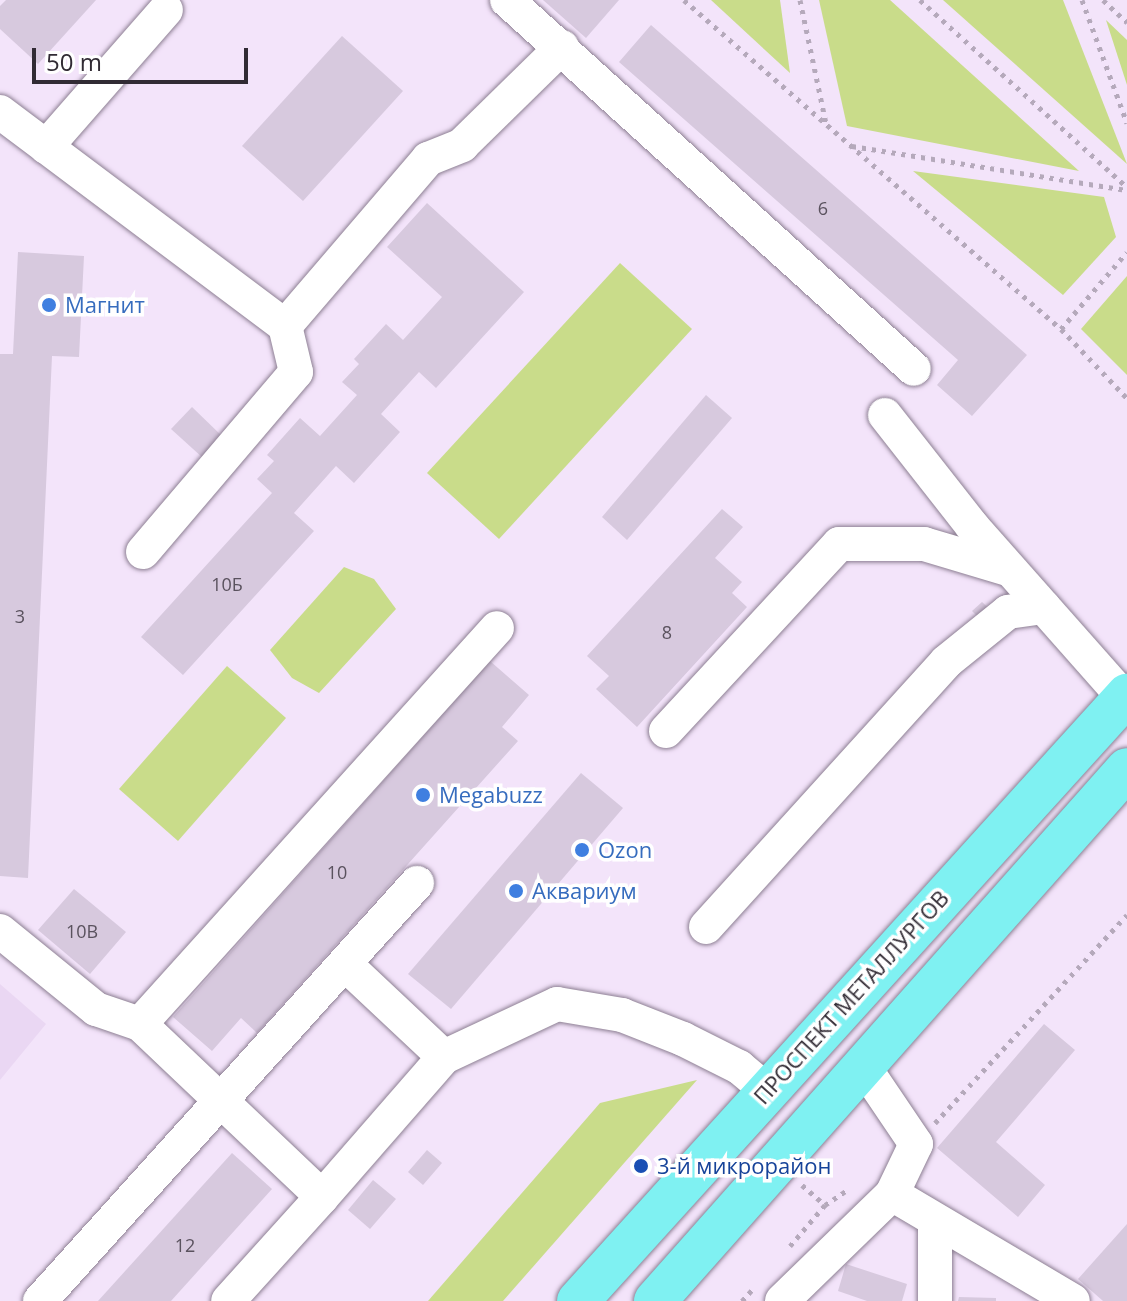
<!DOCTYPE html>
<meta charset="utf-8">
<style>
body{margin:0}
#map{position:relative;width:1127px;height:1301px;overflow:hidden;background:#f3e4fa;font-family:"Open Sans",sans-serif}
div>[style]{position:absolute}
.built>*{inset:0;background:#ead7f3}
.green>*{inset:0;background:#c9dc8a}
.building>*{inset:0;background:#d7c9de}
.path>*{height:5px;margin-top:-2.5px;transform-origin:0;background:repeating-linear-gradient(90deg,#b5a9bb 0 4px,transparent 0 10px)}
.roads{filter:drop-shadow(0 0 2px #8d7f93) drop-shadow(0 0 2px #8d7f93)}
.minor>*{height:34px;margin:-17px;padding:0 17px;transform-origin:17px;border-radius:17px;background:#fff}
.major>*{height:42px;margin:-21px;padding:0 21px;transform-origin:21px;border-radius:21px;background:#7ff1f2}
.dots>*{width:22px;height:22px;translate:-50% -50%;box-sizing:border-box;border:4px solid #fff;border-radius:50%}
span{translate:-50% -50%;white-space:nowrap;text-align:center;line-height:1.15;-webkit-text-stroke:7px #fff;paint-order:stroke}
.number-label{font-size:18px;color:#5a525e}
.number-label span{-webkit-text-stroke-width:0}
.shop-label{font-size:22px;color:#366cbe}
.left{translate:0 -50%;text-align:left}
.street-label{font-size:22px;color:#312b34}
.transit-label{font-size:22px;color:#164399}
.scale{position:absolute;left:32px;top:48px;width:216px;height:36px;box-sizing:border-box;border:4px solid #312b34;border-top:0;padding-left:10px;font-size:24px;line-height:28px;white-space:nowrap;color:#312b34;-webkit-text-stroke:6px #fff;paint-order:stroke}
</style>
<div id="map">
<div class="built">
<div style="clip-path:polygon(0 984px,46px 1024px,0 1080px)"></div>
</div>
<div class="green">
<div style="clip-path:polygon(711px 0,780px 0,790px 73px)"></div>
<div style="clip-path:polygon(819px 0,890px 0,1079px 171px,847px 126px)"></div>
<div style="clip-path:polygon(943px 0,1063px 0,1127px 164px)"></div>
<div style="clip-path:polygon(1106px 20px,1127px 40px,1127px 85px)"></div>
<div style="clip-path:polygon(913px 171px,1104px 197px,1116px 237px,1063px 295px)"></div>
<div style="clip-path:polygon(620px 263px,692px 329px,499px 539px,427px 473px)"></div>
<div style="clip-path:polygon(1127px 276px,1127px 375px,1081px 329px)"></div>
<div style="clip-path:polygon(344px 567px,374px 579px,396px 609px,319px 693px,292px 678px,270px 650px)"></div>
<div style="clip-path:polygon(227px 666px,286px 718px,178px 841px,119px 789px)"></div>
<div style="clip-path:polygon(697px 1080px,503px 1301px,428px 1301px,600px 1103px)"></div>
</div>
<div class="building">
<div style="clip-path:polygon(6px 0,96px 0,38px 64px,0 29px,0 6px)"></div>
<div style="clip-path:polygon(543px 0,619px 0,586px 38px)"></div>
<div style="clip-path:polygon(651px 25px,1027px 355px,972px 416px,937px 385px,958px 360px,619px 62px)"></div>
<div style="clip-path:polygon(342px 36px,403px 91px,303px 201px,242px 146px)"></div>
<div style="clip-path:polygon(427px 203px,524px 292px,436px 388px,419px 372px,381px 414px,400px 432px,354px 483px,336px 466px,294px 513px,314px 531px,183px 675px,141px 637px,272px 493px,257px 479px,274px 461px,267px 455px,300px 418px,320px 436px,357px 395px,342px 382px,359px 364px,354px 359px,386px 324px,403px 340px,442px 297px,387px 247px)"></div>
<div style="clip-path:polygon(18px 252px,84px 256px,79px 357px,52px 356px,28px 878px,0 876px,0 354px,13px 354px)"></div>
<div style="clip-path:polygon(706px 395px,732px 418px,627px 540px,602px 517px)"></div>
<div style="clip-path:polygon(192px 407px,223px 437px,203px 458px,171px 429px)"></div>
<div style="clip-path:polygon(722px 509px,743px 527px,715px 558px,742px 582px,732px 593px,747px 607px,637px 727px,596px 689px,609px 676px,587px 656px)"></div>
<div style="clip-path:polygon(982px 602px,992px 611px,982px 621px,972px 611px)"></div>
<div style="clip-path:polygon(490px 661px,529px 695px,502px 727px,518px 741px,257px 1033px,241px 1018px,212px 1051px,173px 1017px)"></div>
<div style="clip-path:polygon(581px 773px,623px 808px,451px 1009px,408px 974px)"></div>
<div style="clip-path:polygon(74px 889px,126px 932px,90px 974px,38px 930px)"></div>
<div style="clip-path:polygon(1044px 1024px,1075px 1050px,996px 1142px,1045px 1185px,1018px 1217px,937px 1148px)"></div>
<div style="clip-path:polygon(427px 1150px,442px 1163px,423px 1185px,408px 1172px)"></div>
<div style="clip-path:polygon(232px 1153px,272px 1189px,171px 1301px,98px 1301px)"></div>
<div style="clip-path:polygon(373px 1180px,396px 1199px,370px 1229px,348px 1210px)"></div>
<div style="clip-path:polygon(1127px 1224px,1127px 1301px,1103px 1301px,1078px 1279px)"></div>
<div style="clip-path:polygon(846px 1264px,907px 1284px,902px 1301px,867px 1301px,838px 1291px)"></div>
<div style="clip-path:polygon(959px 1297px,996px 1298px,996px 1301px,958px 1301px)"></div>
</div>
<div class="path">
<div style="left:684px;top:0;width:500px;rotate:41.11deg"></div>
<div style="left:1061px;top:329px;width:95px;rotate:46.3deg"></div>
<div style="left:800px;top:0;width:126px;rotate:78.1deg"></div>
<div style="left:920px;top:0;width:279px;rotate:42.1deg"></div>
<div style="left:1082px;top:0;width:131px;rotate:69.9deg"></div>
<div style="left:1103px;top:0;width:33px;rotate:43deg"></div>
<div style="left:852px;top:146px;width:278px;rotate:9.1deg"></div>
<div style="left:1061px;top:329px;width:101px;rotate:-49.4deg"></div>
<div style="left:935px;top:1123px;width:283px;rotate:-47.3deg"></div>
<div style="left:802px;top:1185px;width:30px;rotate:41deg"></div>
<div style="left:790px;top:1246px;width:54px;rotate:-49.5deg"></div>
<div style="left:825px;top:1205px;width:29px;rotate:-34deg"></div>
<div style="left:742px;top:1301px;width:15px;rotate:-48deg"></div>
</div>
<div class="roads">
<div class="minor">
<div style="left:507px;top:0;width:549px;rotate:42.2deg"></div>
<div style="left:0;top:112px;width:356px;rotate:36.9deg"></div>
<div style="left:46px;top:147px;width:182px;rotate:-48.8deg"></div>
<div style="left:885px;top:415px;width:141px;rotate:51.9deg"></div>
<div style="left:972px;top:526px;width:230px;rotate:48.5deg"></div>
<div style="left:143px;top:552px;width:236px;rotate:-49.6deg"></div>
<div style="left:296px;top:372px;width:47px;rotate:-103.4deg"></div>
<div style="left:285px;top:326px;width:220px;rotate:-49.4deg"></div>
<div style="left:428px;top:159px;width:37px;rotate:-22deg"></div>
<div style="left:462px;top:145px;width:140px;rotate:-44.4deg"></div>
<div style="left:666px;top:731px;width:255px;rotate:-47.2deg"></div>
<div style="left:839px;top:544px;width:85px"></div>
<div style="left:924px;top:544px;width:88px;rotate:16.6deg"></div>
<div style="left:706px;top:927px;width:358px;rotate:-47.8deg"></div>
<div style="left:946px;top:662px;width:80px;rotate:-38.9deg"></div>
<div style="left:1008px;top:612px;width:36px;rotate:-8deg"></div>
<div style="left:0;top:931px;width:124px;rotate:39.1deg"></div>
<div style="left:96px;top:1009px;width:46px;rotate:18.8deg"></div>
<div style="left:140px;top:1024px;width:251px;rotate:43.5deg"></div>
<div style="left:322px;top:1197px;width:140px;rotate:132.1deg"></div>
<div style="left:345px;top:964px;width:136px;rotate:43.2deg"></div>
<div style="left:140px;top:1024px;width:533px;rotate:-47.96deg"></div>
<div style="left:864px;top:1067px;width:93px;rotate:56deg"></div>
<div style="left:916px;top:1144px;width:55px;rotate:115.6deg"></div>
<div style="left:892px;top:1194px;width:210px;rotate:30.6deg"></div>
<div style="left:322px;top:1197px;width:186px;rotate:-48.9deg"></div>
<div style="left:444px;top:1057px;width:125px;rotate:-25.1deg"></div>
<div style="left:557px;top:1004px;width:66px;rotate:9.6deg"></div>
<div style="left:622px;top:1015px;width:66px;rotate:21.5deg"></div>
<div style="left:683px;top:1039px;width:63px;rotate:26.6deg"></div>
<div style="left:739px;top:1067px;width:35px;rotate:40deg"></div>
<div style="left:935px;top:1222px;width:79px;rotate:90deg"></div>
<div style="left:40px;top:1301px;width:563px;rotate:-47.95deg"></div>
<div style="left:782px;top:1301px;width:153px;rotate:-44.2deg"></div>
</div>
<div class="major">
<div style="left:578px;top:1301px;width:818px;rotate:-47.83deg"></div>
<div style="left:655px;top:1301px;width:711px;rotate:-48.42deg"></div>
</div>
</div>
<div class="dots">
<div style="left:49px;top:305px;background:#3f7fe0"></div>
<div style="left:423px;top:795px;background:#3f7fe0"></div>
<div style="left:582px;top:850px;background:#3f7fe0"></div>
<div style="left:516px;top:891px;background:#3f7fe0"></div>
<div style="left:641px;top:1166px;background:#1a4fb4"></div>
</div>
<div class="number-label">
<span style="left:823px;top:208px">6</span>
<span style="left:227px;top:584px">10Б</span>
<span style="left:20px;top:616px">3</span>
<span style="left:667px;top:632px">8</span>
<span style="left:337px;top:872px">10</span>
<span style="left:82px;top:931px">10В</span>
<span style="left:185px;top:1245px">12</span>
</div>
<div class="shop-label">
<span class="left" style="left:65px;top:305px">Магнит</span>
<span class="left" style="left:439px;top:795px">Megabuzz</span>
<span class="left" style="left:598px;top:850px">Ozon</span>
<span class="left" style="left:532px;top:891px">Аквариум</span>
</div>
<div class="street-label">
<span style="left:851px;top:997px;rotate:-48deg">ПРОСПЕКТ МЕТАЛЛУРГОВ</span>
</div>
<div class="transit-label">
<span class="left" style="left:657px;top:1166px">3-й микрорайон</span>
</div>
<div class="scale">50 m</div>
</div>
